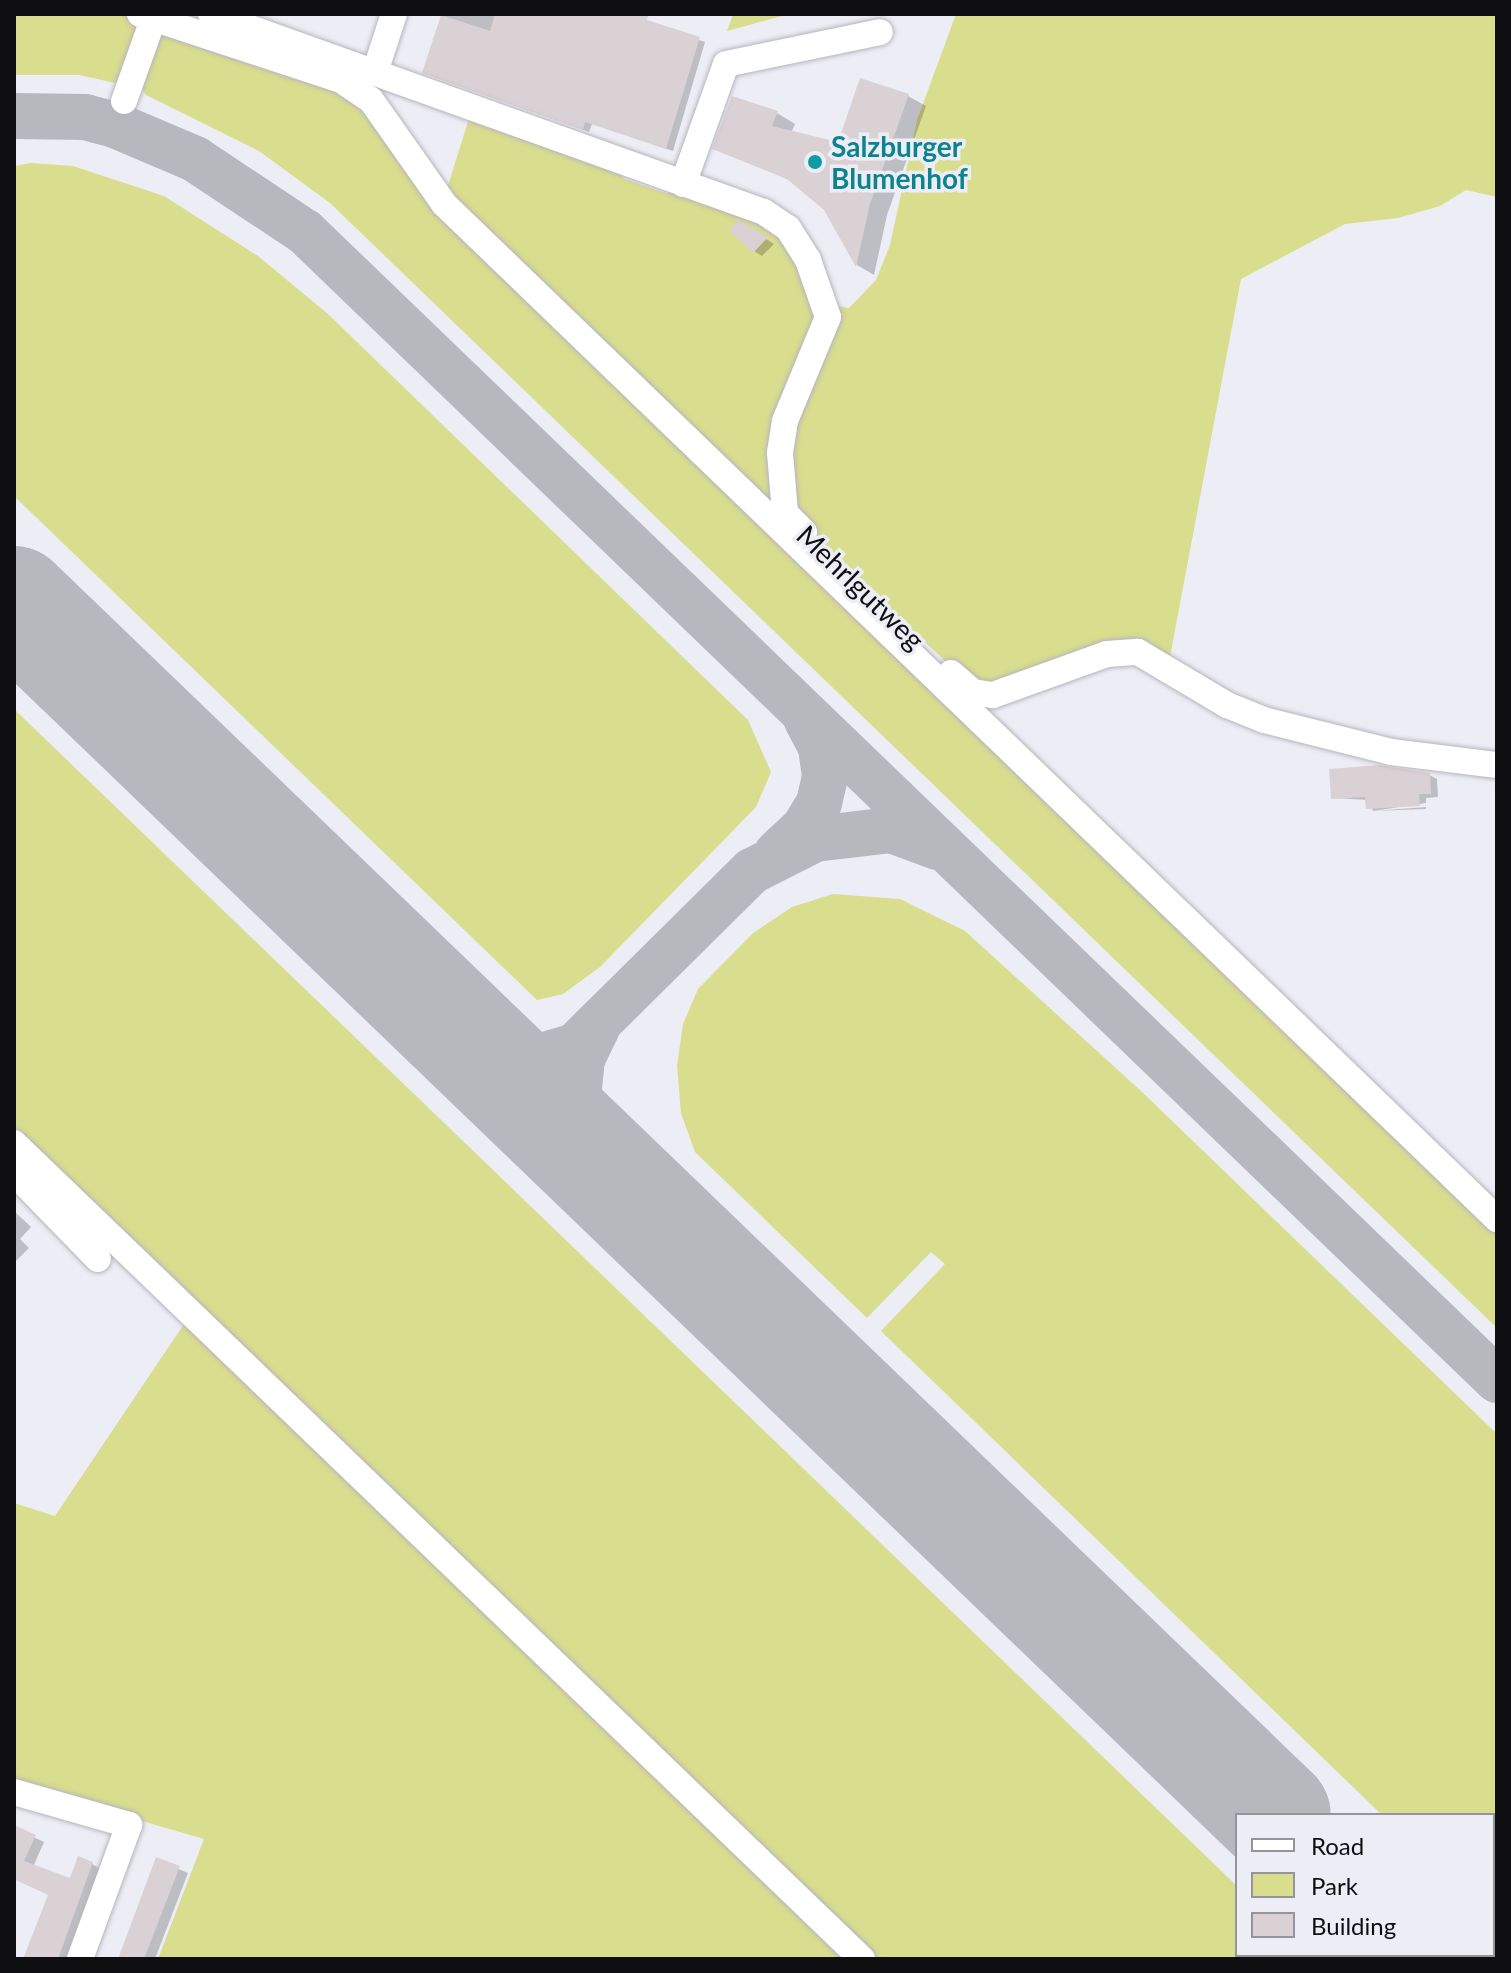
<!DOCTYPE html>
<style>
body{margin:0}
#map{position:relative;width:1511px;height:1973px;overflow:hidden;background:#ededf5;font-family:Lato,sans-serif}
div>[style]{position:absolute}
.green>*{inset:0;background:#d9dd8e}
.shadow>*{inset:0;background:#0003}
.taxiway>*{height:46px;margin:-23px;padding:0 23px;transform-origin:23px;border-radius:23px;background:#b7b7be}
.runway>*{height:114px;margin:-57px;padding:0 57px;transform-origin:57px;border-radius:57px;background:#b7b7be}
.building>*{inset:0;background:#dad1d4}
.roads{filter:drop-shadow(0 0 2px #b6b5bd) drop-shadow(0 0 2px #b6b5bd)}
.minor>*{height:26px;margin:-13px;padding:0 13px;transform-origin:13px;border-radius:13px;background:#fff}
.dots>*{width:22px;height:22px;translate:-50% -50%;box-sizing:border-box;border:4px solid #ededf5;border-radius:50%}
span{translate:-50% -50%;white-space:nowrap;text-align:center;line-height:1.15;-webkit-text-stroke:7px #ededf5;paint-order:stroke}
.culture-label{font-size:28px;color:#0d838f;font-weight:700}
.left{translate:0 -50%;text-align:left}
.street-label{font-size:28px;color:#0f0e11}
.frame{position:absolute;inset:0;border:16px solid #0f0e11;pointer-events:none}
.legend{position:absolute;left:1235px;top:1813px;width:260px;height:144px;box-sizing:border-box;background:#ededf5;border:2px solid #94949a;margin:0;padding:10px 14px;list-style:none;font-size:24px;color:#0f0e11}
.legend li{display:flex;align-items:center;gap:16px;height:40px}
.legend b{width:40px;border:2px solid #94949a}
</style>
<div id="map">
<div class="green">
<div style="clip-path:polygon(14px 14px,132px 14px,141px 21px,120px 84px,79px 75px,14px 75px)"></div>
<div style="clip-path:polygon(733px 14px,789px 14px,727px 31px)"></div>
<div style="clip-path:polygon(956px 14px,1497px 14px,1497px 197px,1466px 190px,1440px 206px,1398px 218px,1345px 224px,1241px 279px,1169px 662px,1151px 650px,1018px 685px,967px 682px,790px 513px,777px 515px,446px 192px,470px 115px,615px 169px,625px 179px,665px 193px,689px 194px,785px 235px,818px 303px,849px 308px,876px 280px,890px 245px,917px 120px)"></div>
<div style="clip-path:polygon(155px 30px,354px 93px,420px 186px,1497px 1225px,1497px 1328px,330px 203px,259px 151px,146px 95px,139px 84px)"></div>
<div style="clip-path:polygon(31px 163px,73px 166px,164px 196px,258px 256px,328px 314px,748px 720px,771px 772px,756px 807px,600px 967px,563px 994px,537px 1000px,14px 496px,14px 166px)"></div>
<div style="clip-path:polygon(14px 709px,1237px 1886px,1237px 1955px,1313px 1959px,871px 1959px,14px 1134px)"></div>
<div style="clip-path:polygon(833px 894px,900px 899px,965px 931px,1141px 1091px,1497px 1434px,1497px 1926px,1493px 1815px,1382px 1815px,881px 1331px,945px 1264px,931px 1252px,867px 1318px,695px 1152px,681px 1113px,677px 1066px,683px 1024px,698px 989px,753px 933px,792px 907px)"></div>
<div style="clip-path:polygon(186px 1321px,851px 1959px,158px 1959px,204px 1839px,14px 1784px,14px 1503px,55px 1516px)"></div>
</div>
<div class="shadow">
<div style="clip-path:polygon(444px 14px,623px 14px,705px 42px,673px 151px,592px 124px,589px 132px,425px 72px)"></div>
<div style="clip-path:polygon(908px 96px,926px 106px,887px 215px,874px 275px,857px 265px,826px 209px,796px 183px,715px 148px,777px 113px,795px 124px,791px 133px,839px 144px)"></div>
<div style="clip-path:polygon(739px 222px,774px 244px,762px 256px,754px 251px)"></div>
<div style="clip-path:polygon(1429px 775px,1437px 779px,1438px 797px,1426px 798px,1426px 803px,1373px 811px,1368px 800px,1333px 798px)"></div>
<div style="clip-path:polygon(1426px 807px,1426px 809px,1373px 811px)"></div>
<div style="clip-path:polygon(14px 1211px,31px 1227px,20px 1239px,29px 1248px,14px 1263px)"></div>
<div style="clip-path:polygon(14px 1828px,44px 1842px,33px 1867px,71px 1881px,92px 1864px,101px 1869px,66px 1959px,25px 1959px,50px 1895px,14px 1879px)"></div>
<div style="clip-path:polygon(157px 1860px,188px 1873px,155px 1959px,120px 1959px)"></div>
</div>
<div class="taxiway">
<div style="left:14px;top:116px;width:71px;rotate:0.8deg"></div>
<div style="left:85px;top:117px;width:31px;rotate:15deg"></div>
<div style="left:115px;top:125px;width:87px;rotate:23deg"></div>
<div style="left:195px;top:159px;width:132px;rotate:33.6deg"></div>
<div style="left:305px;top:232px;width:1655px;rotate:43.92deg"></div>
<div style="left:777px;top:853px;width:37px;rotate:-43deg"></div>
<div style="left:804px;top:828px;width:29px;rotate:-59deg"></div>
<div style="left:819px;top:803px;width:28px;rotate:-77deg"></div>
<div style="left:825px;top:776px;width:29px;rotate:-98deg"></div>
<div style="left:821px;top:747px;width:30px;rotate:-118deg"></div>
<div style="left:597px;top:1028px;width:34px;rotate:116deg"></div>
<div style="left:582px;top:1059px;width:56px;rotate:96.1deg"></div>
<div style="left:576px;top:1115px;width:29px;rotate:74deg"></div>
<div style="left:584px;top:1143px;width:32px;rotate:56deg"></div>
<div style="left:480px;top:1052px;width:49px;rotate:9.5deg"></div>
<div style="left:528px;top:1060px;width:49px;rotate:-16.6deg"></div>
<div style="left:575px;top:1046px;width:249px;rotate:-44.7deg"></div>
<div style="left:752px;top:871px;width:71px;rotate:-26.9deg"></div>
<div style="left:815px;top:839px;width:77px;rotate:-6.8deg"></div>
<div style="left:891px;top:830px;width:49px;rotate:20.3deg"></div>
</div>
<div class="runway">
<div style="left:14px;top:603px;width:1748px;rotate:43.89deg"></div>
<div style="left:1419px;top:1955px;width:6px;rotate:39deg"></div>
</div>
<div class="building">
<div style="clip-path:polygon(495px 14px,649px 14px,647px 20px,700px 37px,666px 149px,585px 122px,583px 130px,422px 73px,441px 15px,490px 31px)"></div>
<div style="clip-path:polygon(860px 78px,909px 94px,870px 204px,856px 267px,824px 210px,787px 179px,712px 149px,732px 96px,778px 111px,772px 126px,838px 142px)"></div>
<div style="clip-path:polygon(738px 220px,768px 237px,753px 253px,729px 230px)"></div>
<div style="clip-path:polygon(1379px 765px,1430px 773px,1431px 794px,1419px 794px,1420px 806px,1366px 809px,1365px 797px,1331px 799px,1329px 769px)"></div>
<div style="clip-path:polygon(14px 1825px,36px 1835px,24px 1861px,70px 1878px,78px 1856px,93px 1862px,58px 1959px,23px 1959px,48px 1895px,16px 1880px,14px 1886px)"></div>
<div style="clip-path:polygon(156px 1857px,180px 1866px,144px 1959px,118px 1959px)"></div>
</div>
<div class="roads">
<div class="minor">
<div style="left:140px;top:14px;width:212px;rotate:18.2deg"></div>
<div style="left:341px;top:80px;width:36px;rotate:34deg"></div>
<div style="left:371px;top:100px;width:127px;rotate:54.9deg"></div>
<div style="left:444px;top:204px;width:1463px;rotate:43.95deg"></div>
<div style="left:211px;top:14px;width:587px;rotate:19.7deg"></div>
<div style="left:764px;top:212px;width:29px;rotate:34deg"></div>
<div style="left:788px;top:228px;width:38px;rotate:58deg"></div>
<div style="left:808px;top:260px;width:60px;rotate:70.7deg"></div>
<div style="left:828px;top:317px;width:113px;rotate:112.5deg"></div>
<div style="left:785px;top:421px;width:32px;rotate:99deg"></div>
<div style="left:780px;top:453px;width:60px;rotate:85.2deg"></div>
<div style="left:785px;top:513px;width:27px;rotate:45deg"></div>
<div style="left:375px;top:72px;width:61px;rotate:-71.9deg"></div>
<div style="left:124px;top:101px;width:92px;rotate:-70.4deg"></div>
<div style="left:683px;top:184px;width:127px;rotate:-70.3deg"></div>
<div style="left:726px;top:64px;width:157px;rotate:-11.7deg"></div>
<div style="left:951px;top:673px;width:29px;rotate:41deg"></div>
<div style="left:973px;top:692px;width:20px;rotate:9deg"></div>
<div style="left:993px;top:695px;width:121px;rotate:-19.8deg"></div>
<div style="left:1107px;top:654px;width:31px;rotate:-4deg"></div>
<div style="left:1138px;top:652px;width:104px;rotate:30.8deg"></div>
<div style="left:1227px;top:705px;width:40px;rotate:22deg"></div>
<div style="left:1264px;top:720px;width:131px;rotate:14.1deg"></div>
<div style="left:1391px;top:752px;width:107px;rotate:7deg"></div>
<div style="left:14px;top:1143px;width:1177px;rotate:43.9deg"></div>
<div style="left:14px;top:1173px;width:120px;rotate:45.7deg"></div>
<div style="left:14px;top:1792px;width:120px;rotate:16deg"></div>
<div style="left:129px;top:1825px;width:143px;rotate:110.1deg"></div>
</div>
</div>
<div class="dots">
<div style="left:815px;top:162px;background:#0f9aa8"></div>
</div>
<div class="culture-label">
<span class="left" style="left:831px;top:162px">Salzburger<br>Blumenhof</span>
</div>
<div class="street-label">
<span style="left:861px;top:587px;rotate:44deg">Mehrlgutweg</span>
</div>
<div class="frame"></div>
<ul class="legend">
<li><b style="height:10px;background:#fff"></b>Road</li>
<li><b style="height:22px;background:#d9dd8e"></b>Park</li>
<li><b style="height:22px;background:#dad1d4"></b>Building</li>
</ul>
</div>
